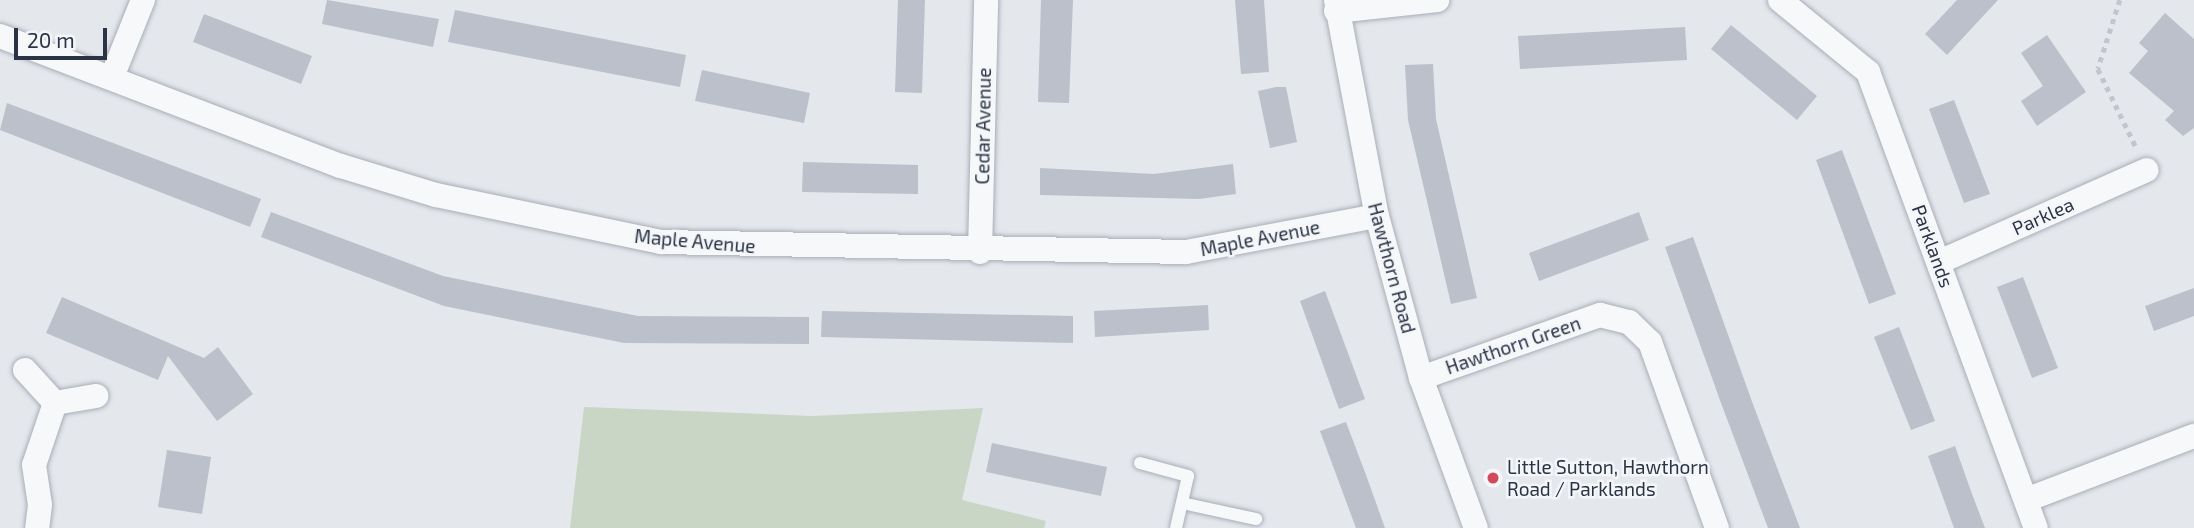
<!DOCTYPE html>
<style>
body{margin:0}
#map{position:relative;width:2194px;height:528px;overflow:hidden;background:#e4e7ec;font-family:"Exo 2",sans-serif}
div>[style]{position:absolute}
.green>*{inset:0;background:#c9d6c5}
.building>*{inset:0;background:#bbc0ca}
.path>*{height:4.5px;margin-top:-2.25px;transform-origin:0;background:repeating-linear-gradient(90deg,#c2c5cb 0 5px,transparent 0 10px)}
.roads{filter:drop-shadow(0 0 2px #a9aeb7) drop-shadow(0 0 2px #a9aeb7)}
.service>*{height:12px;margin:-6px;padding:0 6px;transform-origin:6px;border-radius:6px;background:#f7f8fa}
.minor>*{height:24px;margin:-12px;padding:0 12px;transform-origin:12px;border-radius:12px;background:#f7f8fa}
.dots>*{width:19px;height:19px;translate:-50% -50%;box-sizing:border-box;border:4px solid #f4f6f9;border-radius:50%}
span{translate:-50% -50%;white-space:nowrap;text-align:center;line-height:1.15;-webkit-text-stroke:5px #f4f6f9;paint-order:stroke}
.street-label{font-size:19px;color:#2b3445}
.poi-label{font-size:19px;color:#2b3445}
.left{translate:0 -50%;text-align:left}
.scale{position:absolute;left:14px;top:28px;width:93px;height:32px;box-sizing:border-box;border:4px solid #2b3445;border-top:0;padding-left:9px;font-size:21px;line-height:24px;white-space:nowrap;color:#2b3445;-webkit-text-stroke:5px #f4f6f9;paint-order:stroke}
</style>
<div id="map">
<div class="green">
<div style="clip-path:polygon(584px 407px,812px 416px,983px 408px,962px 500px,1046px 521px,1044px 528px,570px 528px)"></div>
</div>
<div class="building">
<div style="clip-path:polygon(327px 0,439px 19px,433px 47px,322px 24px)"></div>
<div style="clip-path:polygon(898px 0,925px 0,922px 93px,895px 92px)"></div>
<div style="clip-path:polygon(1041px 0,1073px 0,1069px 103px,1038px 102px)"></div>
<div style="clip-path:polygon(1235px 0,1264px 0,1269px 72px,1241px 74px)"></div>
<div style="clip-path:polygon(1957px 0,1998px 0,1947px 55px,1925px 34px)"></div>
<div style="clip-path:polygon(455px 10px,686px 55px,680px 87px,448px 42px)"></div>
<div style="clip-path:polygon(2165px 13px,2194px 39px,2194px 128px,2183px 136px,2165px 120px,2174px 111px,2129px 73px,2148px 51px,2139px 43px)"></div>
<div style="clip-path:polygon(204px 14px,312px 56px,301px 84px,193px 42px)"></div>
<div style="clip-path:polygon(1731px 25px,1817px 96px,1797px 120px,1711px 49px)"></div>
<div style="clip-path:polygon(1685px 27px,1687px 60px,1520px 69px,1518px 36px)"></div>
<div style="clip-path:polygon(2047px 35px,2086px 92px,2037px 126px,2021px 101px,2043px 86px,2021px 53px)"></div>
<div style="clip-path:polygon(1433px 64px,1436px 119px,1477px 298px,1451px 304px,1408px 120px,1405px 65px)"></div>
<div style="clip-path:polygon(702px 70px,810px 93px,804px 123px,695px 101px)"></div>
<div style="clip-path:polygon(1276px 87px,1286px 87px,1297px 142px,1270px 148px,1258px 91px)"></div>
<div style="clip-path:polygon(1954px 100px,1990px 194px,1964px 203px,1929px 109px)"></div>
<div style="clip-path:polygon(7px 103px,261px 199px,250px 227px,0 130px)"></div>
<div style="clip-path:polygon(1842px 150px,1896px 294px,1869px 304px,1816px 160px)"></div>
<div style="clip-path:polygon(803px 162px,918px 165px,918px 194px,802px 192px)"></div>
<div style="clip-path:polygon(1233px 164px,1236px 194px,1199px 199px,1040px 195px,1040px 168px,1154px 174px)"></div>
<div style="clip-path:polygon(271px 212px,443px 276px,638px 316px,809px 317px,809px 344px,624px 343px,444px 306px,261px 237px)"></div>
<div style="clip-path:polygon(1639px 212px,1649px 240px,1539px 281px,1529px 253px)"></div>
<div style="clip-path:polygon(1693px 237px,1754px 407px,1800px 528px,1768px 528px,1721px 403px,1665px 247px)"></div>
<div style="clip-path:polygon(2023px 277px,2058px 368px,2032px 378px,1997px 287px)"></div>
<div style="clip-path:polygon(2194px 288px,2194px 316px,2154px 331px,2145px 306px)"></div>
<div style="clip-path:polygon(1325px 291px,1365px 399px,1339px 409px,1300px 301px)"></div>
<div style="clip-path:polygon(62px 297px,204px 358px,218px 347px,253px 394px,217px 421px,168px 356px,158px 380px,46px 333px)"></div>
<div style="clip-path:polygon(1208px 305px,1209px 330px,1095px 337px,1094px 311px)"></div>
<div style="clip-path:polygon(822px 311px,1073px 316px,1073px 343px,821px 337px)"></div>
<div style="clip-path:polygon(1899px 327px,1935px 421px,1911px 430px,1874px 337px)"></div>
<div style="clip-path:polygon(1346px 422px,1366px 475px,1385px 528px,1356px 528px,1350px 512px,1320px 431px)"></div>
<div style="clip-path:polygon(992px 443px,1107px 467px,1101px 496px,986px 472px)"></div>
<div style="clip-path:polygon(1955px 446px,1972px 494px,1985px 528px,1954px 528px,1928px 456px)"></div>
<div style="clip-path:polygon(167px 450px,211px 457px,202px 514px,158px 507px)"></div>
</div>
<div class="path">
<div style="left:2120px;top:0;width:72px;rotate:107.7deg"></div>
<div style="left:2098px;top:69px;width:87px;rotate:64deg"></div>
</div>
<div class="roads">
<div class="service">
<div style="left:1140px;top:463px;width:50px;rotate:15.2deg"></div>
<div style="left:1188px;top:476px;width:53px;rotate:103deg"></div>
<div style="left:1182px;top:503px;width:76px;rotate:12.2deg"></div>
</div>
<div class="minor">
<div style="left:1336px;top:0;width:220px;rotate:79.3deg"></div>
<div style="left:1377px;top:216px;width:168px;rotate:74.8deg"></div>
<div style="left:1421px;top:378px;width:160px;rotate:69.9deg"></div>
<div style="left:1780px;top:0;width:114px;rotate:39.3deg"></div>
<div style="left:1868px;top:72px;width:486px;rotate:69.8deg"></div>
<div style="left:1336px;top:11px;width:102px;rotate:-6.2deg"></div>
<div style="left:0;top:36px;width:365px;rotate:20.9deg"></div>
<div style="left:341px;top:166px;width:99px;rotate:17deg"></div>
<div style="left:436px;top:195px;width:230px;rotate:11.8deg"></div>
<div style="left:661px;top:242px;width:525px;rotate:1.09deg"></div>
<div style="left:1186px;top:252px;width:194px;rotate:-10.7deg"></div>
<div style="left:112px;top:77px;width:83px;rotate:-68.1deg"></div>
<div style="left:980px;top:252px;width:252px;rotate:-88.6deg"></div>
<div style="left:1939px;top:262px;width:227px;rotate:-23.9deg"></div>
<div style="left:25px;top:370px;width:45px;rotate:47.7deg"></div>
<div style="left:55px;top:403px;width:65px;rotate:108.7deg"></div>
<div style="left:34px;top:465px;width:40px;rotate:81.5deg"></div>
<div style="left:40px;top:505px;width:23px;rotate:97deg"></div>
<div style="left:1421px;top:378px;width:190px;rotate:-19.4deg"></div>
<div style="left:1600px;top:315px;width:30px;rotate:14deg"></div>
<div style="left:1629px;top:322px;width:29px;rotate:44deg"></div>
<div style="left:1650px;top:342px;width:198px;rotate:70.2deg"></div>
<div style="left:55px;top:403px;width:42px;rotate:-9.7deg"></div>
<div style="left:2026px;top:500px;width:180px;rotate:-20.9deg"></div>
</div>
</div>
<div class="dots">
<div style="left:1493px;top:478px;background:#d1495b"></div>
</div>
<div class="street-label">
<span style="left:983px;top:126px;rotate:-89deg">Cedar Avenue</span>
<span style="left:2043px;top:216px;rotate:-24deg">Parklea</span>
<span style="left:1260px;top:238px;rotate:-11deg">Maple Avenue</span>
<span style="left:695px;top:241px;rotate:5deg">Maple Avenue</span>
<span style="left:1933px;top:246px;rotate:70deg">Parklands</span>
<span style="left:1392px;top:268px;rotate:75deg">Hawthorn Road</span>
<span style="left:1513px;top:345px;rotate:-19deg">Hawthorn Green</span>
</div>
<div class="poi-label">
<span class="left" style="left:1507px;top:478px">Little Sutton, Hawthorn<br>Road / Parklands</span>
</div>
<div class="scale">20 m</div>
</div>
